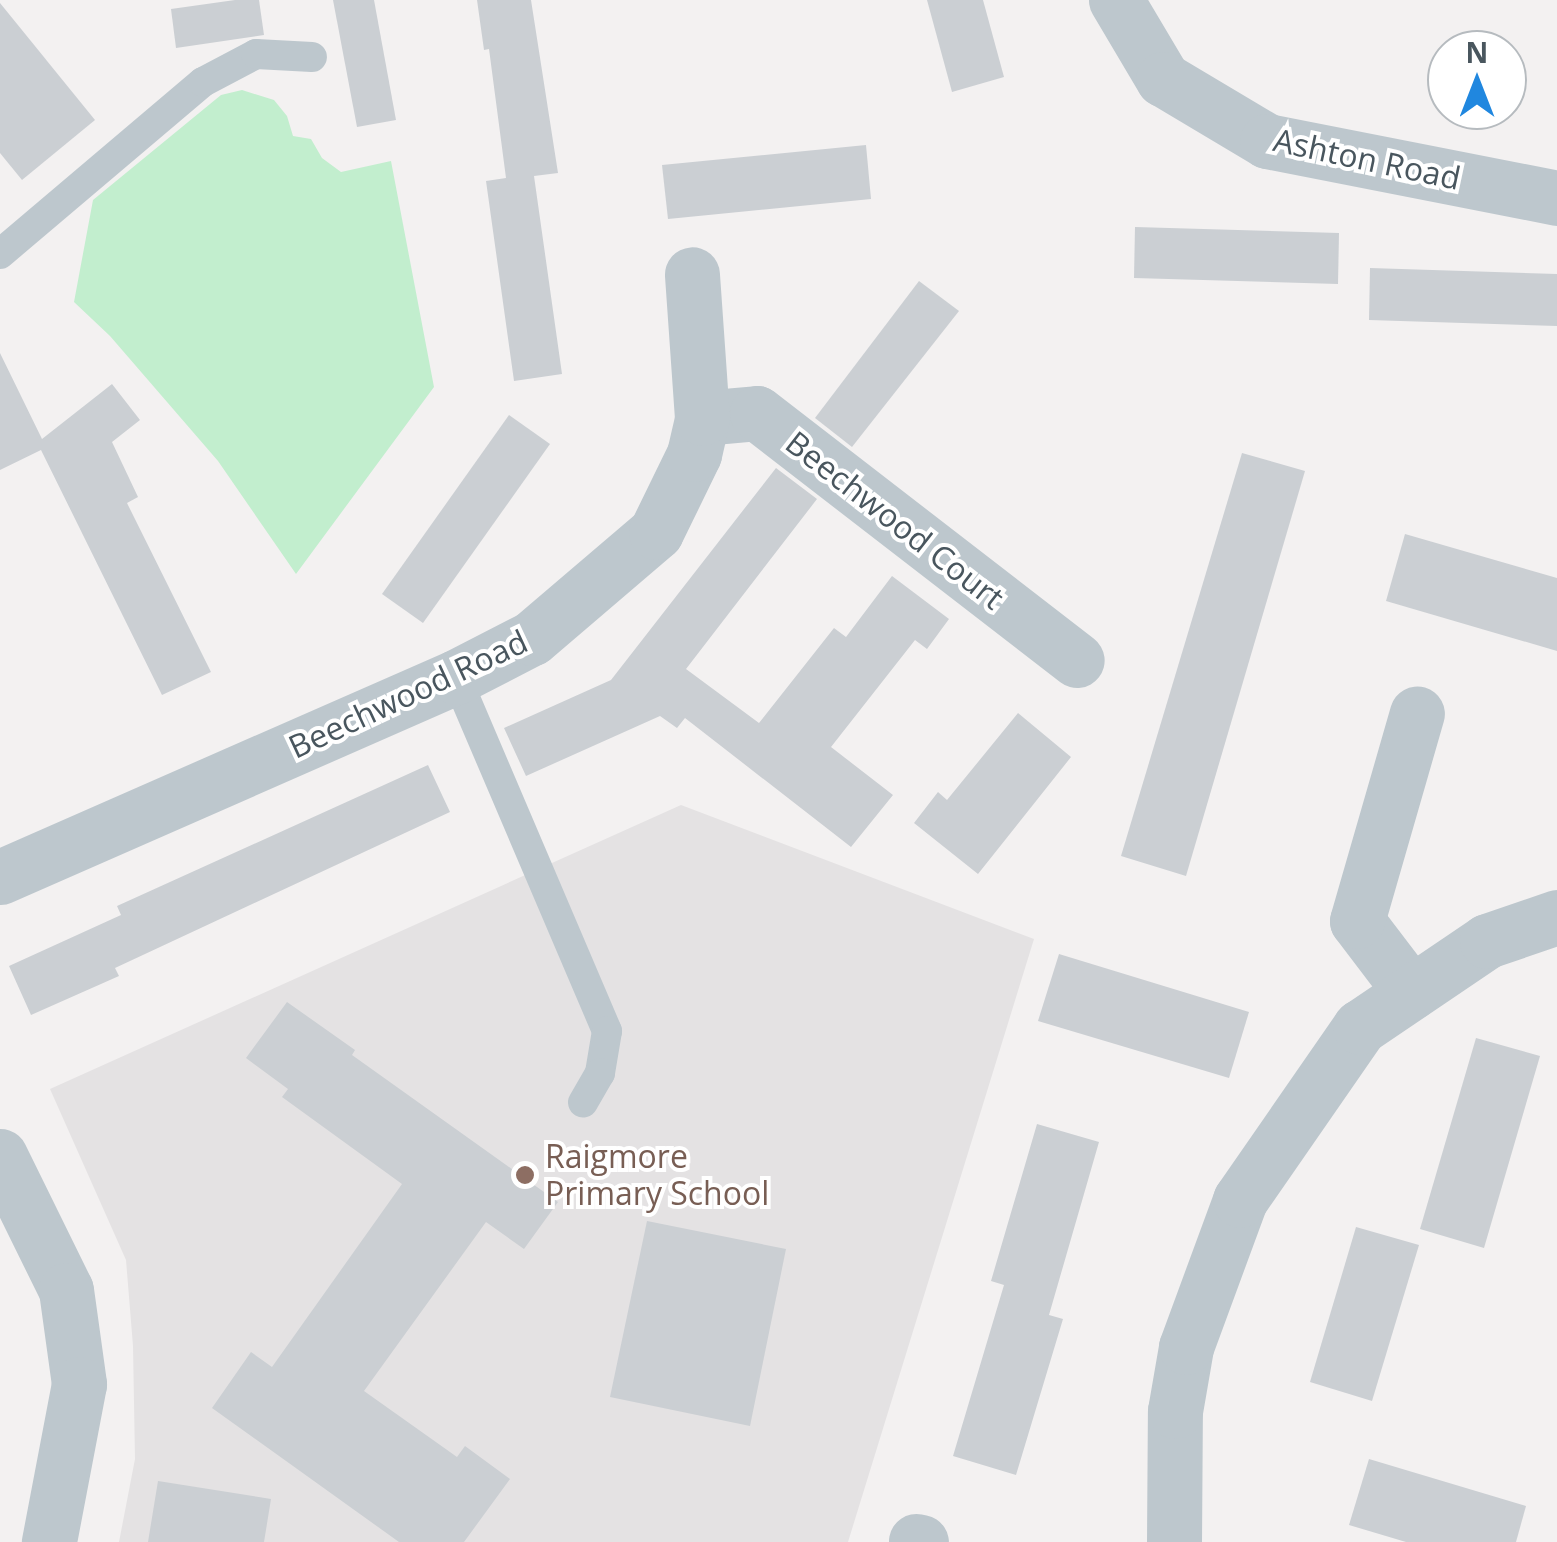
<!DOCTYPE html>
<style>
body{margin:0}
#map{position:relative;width:1557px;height:1542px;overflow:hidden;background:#f3f1f1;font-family:"Open Sans",sans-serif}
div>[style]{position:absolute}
.education>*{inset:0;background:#e4e2e3}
.green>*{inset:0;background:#c2eece}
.building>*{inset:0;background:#cbcfd3}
.service>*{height:30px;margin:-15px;padding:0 15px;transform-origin:15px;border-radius:15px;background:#bdc7cd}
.minor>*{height:55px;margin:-27.5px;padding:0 27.5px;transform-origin:27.5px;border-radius:27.5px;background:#bdc7cd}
.dots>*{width:28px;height:28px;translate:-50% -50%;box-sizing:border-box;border:5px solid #fff;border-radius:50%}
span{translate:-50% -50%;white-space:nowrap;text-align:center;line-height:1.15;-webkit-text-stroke:8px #fff;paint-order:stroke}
.street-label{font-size:32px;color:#49565e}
.education-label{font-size:32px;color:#785e54}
.left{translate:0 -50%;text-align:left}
.north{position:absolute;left:1427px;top:30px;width:100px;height:100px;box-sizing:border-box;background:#fff;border:2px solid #b6bbbf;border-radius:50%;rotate:0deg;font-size:28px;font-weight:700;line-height:40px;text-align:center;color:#49565e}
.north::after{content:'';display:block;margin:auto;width:35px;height:45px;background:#2087df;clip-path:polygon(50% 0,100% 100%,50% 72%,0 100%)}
</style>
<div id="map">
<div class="education">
<div style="clip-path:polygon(681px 805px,1034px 939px,848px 1542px,119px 1542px,135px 1459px,133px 1346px,126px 1260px,50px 1089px)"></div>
</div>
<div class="green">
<div style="clip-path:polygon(242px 90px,274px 100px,287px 116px,293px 136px,311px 139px,322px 158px,341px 172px,391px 161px,434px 387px,296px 574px,218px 461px,110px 336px,74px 302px,93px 200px,221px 95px)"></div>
</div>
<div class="building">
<div style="clip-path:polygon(235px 0,259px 0,264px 35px,176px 48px,171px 9px)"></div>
<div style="clip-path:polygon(333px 0,374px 0,396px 120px,357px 127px)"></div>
<div style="clip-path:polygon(477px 0,531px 0,558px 173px,534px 176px,562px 374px,514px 381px,486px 181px,506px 178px,489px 49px,484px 50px)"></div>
<div style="clip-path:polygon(927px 0,983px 0,1004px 77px,952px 92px)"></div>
<div style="clip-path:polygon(0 3px,95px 120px,22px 180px,0 153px)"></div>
<div style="clip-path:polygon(866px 145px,871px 199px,668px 219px,662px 165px)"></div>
<div style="clip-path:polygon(1135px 227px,1339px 233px,1338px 284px,1134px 278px)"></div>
<div style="clip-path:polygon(1370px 268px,1557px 274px,1557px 326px,1369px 320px)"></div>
<div style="clip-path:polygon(919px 281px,959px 311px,852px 447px,815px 418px)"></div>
<div style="clip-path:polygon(0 353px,42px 439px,112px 384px,140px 420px,112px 442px,138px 497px,127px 503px,211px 672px,162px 695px,41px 450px,0 470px)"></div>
<div style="clip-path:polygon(509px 415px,550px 444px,423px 623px,382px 594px)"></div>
<div style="clip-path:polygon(1242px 453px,1305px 471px,1186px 876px,1121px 856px)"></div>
<div style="clip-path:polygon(776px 468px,817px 499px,686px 669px,759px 723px,834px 628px,846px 637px,892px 576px,949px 619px,927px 649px,915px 640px,831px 747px,893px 795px,851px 847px,685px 718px,677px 728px,660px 716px,526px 776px,504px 728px,611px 680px)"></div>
<div style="clip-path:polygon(1405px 534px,1557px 578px,1557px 651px,1386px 601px)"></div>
<div style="clip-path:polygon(1018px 713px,1071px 757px,978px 874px,914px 823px,938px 792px,947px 800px)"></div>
<div style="clip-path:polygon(428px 765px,450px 812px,115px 968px,119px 976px,31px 1015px,9px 966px,121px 915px,117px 906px)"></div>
<div style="clip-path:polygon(1059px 954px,1249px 1012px,1229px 1078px,1038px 1021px)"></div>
<div style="clip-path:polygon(287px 1002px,355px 1050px,352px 1055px,558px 1202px,524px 1249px,486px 1222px,364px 1391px,457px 1457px,465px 1446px,510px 1479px,464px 1542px,399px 1542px,212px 1408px,251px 1352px,272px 1367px,402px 1184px,282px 1097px,288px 1089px,246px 1058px)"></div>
<div style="clip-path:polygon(1476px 1038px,1540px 1056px,1484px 1248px,1420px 1229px)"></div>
<div style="clip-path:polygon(1037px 1124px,1099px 1142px,1049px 1315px,1063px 1319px,1016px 1475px,953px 1456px,1004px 1285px,991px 1281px)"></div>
<div style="clip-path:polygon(647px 1221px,786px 1249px,750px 1426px,610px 1397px)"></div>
<div style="clip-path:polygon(1356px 1227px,1419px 1245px,1372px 1401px,1310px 1382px)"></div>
<div style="clip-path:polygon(1369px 1459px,1526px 1506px,1516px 1542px,1406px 1542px,1349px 1525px)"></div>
<div style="clip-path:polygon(158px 1481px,271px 1499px,264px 1542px,148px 1542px)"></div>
</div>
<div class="service">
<div style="left:0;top:254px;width:266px;rotate:-40.3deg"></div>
<div style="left:203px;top:82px;width:60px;rotate:-27.8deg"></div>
<div style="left:256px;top:54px;width:56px;rotate:3.1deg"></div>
<div style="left:456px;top:677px;width:385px;rotate:66.9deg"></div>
<div style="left:607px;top:1031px;width:43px;rotate:99.5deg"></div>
<div style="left:600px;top:1073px;width:34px;rotate:120deg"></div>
</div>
<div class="minor">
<div style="left:1116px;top:0;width:92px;rotate:59.3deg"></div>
<div style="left:1163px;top:79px;width:121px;rotate:30.8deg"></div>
<div style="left:1267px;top:141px;width:296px;rotate:11.1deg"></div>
<div style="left:702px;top:418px;width:55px;rotate:-5.2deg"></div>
<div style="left:757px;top:413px;width:404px;rotate:37.7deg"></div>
<div style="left:0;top:877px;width:498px;rotate:-23.7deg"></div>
<div style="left:456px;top:677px;width:85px;rotate:-27.2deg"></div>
<div style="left:532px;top:638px;width:163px;rotate:-40.5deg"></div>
<div style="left:656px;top:532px;width:87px;rotate:-64deg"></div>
<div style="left:694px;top:454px;width:37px;rotate:-77deg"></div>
<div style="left:702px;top:418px;width:144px;rotate:-94deg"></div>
<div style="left:1411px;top:992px;width:89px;rotate:-127.3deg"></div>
<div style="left:1357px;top:921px;width:216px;rotate:-73.9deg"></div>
<div style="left:0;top:1156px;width:149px;rotate:63.8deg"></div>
<div style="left:66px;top:1290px;width:95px;rotate:82.1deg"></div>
<div style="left:79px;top:1384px;width:161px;rotate:100.8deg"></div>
<div style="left:916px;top:1541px;width:5px;rotate:11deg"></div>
<div style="left:1174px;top:1542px;width:131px;rotate:-89.6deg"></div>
<div style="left:1175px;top:1411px;width:65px;rotate:-80.2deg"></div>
<div style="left:1186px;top:1347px;width:157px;rotate:-69.8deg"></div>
<div style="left:1240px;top:1200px;width:211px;rotate:-55.3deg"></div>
<div style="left:1360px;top:1027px;width:153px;rotate:-34.1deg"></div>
<div style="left:1487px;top:941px;width:74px;rotate:-18.9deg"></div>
</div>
<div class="dots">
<div style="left:525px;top:1175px;background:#8d6e63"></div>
</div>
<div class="street-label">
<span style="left:1367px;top:159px;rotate:12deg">Ashton Road</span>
<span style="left:895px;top:520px;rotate:38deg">Beechwood Court</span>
<span style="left:408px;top:694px;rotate:-25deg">Beechwood Road</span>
</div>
<div class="education-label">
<span class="left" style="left:545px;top:1175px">Raigmore<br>Primary School</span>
</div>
<div class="north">N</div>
</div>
